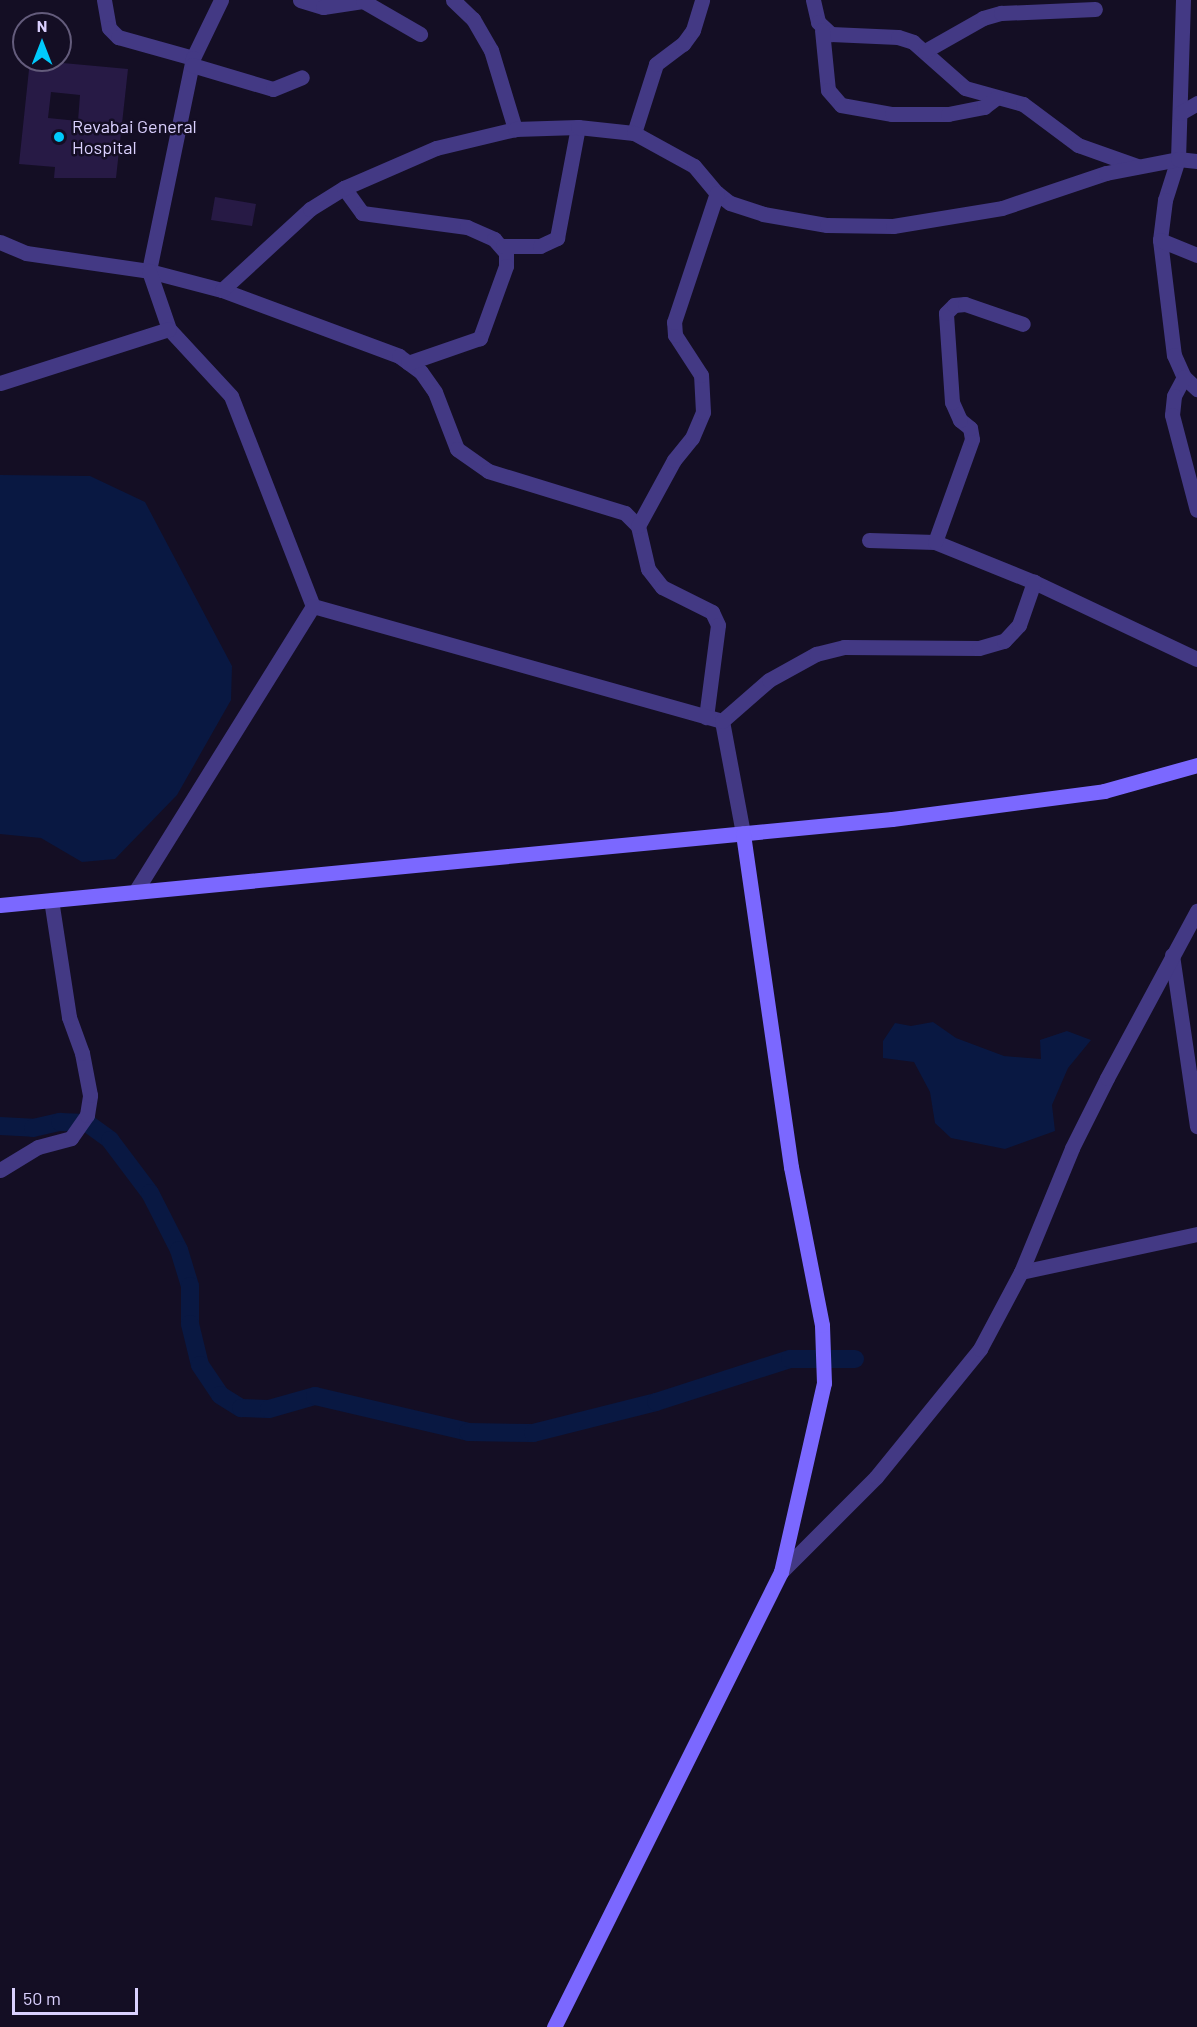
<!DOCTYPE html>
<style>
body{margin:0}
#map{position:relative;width:1197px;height:2027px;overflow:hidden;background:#140e24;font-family:Barlow,sans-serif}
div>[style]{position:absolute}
.water>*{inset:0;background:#091842}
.canal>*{height:18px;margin:-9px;padding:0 9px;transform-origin:9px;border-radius:9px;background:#091842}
.building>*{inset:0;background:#271a45}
.minor>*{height:15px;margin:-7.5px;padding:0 7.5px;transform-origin:7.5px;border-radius:7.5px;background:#433984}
.secondary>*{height:15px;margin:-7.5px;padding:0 7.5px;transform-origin:7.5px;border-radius:7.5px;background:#7b68ff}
.dots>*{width:16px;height:16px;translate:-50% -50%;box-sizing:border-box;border:3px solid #140e24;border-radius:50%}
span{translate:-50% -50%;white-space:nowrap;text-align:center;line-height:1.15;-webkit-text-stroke:5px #140e24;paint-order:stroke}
.poi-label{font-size:18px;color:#dbd1ff}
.left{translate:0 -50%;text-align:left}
.north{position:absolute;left:12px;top:12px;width:60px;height:60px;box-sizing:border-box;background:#140e24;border:2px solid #645c7c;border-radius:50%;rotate:0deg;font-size:16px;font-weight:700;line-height:24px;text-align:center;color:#dbd1ff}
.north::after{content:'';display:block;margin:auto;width:21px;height:27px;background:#00cafc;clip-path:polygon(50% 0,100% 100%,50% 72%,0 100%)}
.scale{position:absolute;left:12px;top:1988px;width:126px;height:27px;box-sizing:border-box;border:3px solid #dbd1ff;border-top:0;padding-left:8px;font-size:18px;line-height:21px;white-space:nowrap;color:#dbd1ff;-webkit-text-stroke:4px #140e24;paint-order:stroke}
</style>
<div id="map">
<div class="water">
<div style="clip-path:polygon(0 475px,90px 476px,145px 502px,232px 666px,231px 700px,177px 795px,115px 859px,82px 862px,41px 838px,0 834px)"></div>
<div style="clip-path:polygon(933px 1022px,956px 1038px,1004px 1056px,1041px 1059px,1040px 1040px,1067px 1031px,1091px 1040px,1068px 1068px,1052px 1105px,1055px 1131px,1005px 1149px,951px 1138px,935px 1123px,930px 1092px,914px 1062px,883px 1058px,883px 1041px,895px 1023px,911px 1026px)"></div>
</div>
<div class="canal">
<div style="left:0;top:1126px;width:33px;rotate:3deg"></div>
<div style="left:33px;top:1128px;width:28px;rotate:-13deg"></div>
<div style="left:60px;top:1122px;width:27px;rotate:2deg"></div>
<div style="left:87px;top:1123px;width:29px;rotate:36deg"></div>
<div style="left:110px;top:1140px;width:66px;rotate:53deg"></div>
<div style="left:150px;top:1193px;width:64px;rotate:63deg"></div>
<div style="left:179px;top:1250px;width:38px;rotate:73deg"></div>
<div style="left:190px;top:1286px;width:38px;rotate:90deg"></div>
<div style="left:190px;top:1324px;width:42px;rotate:76.3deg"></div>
<div style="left:200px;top:1365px;width:36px;rotate:56deg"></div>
<div style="left:220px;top:1395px;width:25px;rotate:32deg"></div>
<div style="left:241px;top:1408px;width:28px;rotate:2deg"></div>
<div style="left:269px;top:1409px;width:48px;rotate:-15.8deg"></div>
<div style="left:315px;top:1396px;width:157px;rotate:13.2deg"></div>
<div style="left:468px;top:1432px;width:65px;rotate:0.9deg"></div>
<div style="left:533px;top:1433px;width:127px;rotate:-14.1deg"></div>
<div style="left:656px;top:1402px;width:141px;rotate:-17.8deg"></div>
<div style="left:790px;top:1359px;width:65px"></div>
</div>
<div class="building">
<div style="clip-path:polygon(evenodd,30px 60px,128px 69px,116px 178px,54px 178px,55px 167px,19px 164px,30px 60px,51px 92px,80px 95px,78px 121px,48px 118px,51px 92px)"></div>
<div style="clip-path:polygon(215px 197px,256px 204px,252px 226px,211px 220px)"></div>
</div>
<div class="minor">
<div style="left:104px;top:0;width:28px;rotate:80deg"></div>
<div style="left:109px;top:28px;width:13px;rotate:45deg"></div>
<div style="left:118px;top:37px;width:78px;rotate:15.6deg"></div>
<div style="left:221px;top:0;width:64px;rotate:115.8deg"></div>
<div style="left:193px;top:58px;width:217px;rotate:101.7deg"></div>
<div style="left:149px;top:271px;width:75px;rotate:14.6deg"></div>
<div style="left:222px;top:290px;width:189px;rotate:20.4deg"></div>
<div style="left:399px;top:356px;width:27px;rotate:36deg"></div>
<div style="left:421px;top:372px;width:24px;rotate:55deg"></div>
<div style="left:435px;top:392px;width:61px;rotate:68.9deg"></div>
<div style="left:457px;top:449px;width:38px;rotate:35deg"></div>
<div style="left:488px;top:471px;width:143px;rotate:17deg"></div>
<div style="left:625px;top:513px;width:18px;rotate:45deg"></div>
<div style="left:638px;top:526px;width:44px;rotate:76.9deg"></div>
<div style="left:648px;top:569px;width:23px;rotate:52deg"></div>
<div style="left:662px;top:587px;width:56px;rotate:26.6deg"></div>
<div style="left:712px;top:612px;width:14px;rotate:65deg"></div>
<div style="left:718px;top:625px;width:93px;rotate:97.4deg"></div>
<div style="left:300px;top:0;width:24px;rotate:17deg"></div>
<div style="left:323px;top:7px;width:40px;rotate:-8.5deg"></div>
<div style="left:363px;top:1px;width:66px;rotate:30.1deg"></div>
<div style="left:453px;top:0;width:28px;rotate:44deg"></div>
<div style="left:473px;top:19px;width:36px;rotate:60deg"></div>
<div style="left:491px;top:50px;width:83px;rotate:73.1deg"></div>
<div style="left:813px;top:0;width:23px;rotate:77deg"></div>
<div style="left:818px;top:22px;width:18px;rotate:43deg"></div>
<div style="left:831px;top:34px;width:67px;rotate:2.6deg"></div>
<div style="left:898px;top:37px;width:16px;rotate:18deg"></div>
<div style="left:913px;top:42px;width:69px;rotate:41.5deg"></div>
<div style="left:965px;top:88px;width:60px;rotate:15.4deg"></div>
<div style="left:1023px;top:104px;width:69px;rotate:36.7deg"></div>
<div style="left:1078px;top:145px;width:63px;rotate:19.6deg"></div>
<div style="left:1183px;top:0;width:159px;rotate:91.8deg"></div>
<div style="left:1178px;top:159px;width:43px;rotate:107.6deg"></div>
<div style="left:1165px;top:200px;width:40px;rotate:97.1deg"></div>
<div style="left:1160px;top:240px;width:116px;rotate:83.1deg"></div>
<div style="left:1174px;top:355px;width:24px;rotate:66deg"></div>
<div style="left:1184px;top:377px;width:18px;rotate:43deg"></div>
<div style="left:822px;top:30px;width:60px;rotate:84.3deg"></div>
<div style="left:828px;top:90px;width:20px;rotate:49deg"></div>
<div style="left:841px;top:105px;width:52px;rotate:10deg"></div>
<div style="left:892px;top:114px;width:56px"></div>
<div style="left:948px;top:114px;width:37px;rotate:-11deg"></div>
<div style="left:984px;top:107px;width:15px;rotate:-37deg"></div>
<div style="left:925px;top:51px;width:67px;rotate:-29.6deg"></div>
<div style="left:983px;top:18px;width:19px;rotate:-16deg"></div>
<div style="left:1001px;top:13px;width:94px;rotate:-2.4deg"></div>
<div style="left:192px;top:65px;width:84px;rotate:16.5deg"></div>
<div style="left:273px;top:89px;width:31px;rotate:-22deg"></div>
<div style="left:1180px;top:113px;width:20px;rotate:-30deg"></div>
<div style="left:634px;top:133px;width:72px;rotate:-72.3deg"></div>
<div style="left:656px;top:64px;width:34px;rotate:-37deg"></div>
<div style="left:683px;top:44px;width:17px;rotate:-54deg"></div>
<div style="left:693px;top:30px;width:31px;rotate:-73deg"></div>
<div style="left:344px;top:188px;width:31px;rotate:54deg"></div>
<div style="left:362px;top:213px;width:106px;rotate:7.6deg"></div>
<div style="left:467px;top:227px;width:30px;rotate:24deg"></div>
<div style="left:494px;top:239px;width:18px;rotate:49deg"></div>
<div style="left:506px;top:253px;width:13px;rotate:90deg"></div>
<div style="left:506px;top:266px;width:77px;rotate:109.9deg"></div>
<div style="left:480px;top:338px;width:76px;rotate:160.9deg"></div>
<div style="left:1160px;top:240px;width:40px;rotate:22deg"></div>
<div style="left:0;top:242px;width:28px;rotate:23deg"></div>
<div style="left:26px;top:253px;width:124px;rotate:8.3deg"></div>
<div style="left:149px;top:271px;width:61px;rotate:71deg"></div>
<div style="left:169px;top:329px;width:91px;rotate:47.2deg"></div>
<div style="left:231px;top:396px;width:225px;rotate:68.7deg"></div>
<div style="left:313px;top:606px;width:425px;rotate:15.7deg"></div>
<div style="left:722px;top:721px;width:114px;rotate:79.4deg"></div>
<div style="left:503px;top:246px;width:37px"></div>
<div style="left:540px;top:246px;width:19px;rotate:-25deg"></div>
<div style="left:557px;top:238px;width:113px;rotate:-79.3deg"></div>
<div style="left:222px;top:290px;width:120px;rotate:-42.6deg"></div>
<div style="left:310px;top:209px;width:40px;rotate:-32deg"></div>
<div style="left:344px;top:188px;width:100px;rotate:-23.5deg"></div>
<div style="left:436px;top:148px;width:81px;rotate:-13.5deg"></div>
<div style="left:515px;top:129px;width:63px;rotate:-1.8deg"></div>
<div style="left:578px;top:127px;width:56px;rotate:6.1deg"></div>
<div style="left:634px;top:133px;width:68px;rotate:28.8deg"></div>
<div style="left:694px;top:166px;width:35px;rotate:50deg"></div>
<div style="left:717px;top:193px;width:16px;rotate:38deg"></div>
<div style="left:730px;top:203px;width:35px;rotate:18deg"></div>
<div style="left:763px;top:214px;width:65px;rotate:9.8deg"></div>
<div style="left:827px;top:225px;width:66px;rotate:0.9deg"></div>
<div style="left:893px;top:226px;width:110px;rotate:-9.4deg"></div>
<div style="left:1002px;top:208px;width:110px;rotate:-18.6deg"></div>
<div style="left:1106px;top:173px;width:73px;rotate:-11deg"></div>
<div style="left:1178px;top:159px;width:19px;rotate:6deg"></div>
<div style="left:1184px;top:377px;width:21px;rotate:118deg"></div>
<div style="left:1174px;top:396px;width:19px;rotate:96deg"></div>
<div style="left:1172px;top:415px;width:98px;rotate:75.3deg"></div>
<div style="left:0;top:383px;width:177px;rotate:-17.7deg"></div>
<div style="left:638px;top:526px;width:75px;rotate:-61.4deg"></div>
<div style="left:674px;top:460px;width:28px;rotate:-51deg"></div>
<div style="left:692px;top:438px;width:28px;rotate:-67deg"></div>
<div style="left:703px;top:412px;width:37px;rotate:-93deg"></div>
<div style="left:701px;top:375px;width:48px;rotate:-123deg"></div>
<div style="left:675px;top:335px;width:13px;rotate:-94deg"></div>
<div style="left:674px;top:322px;width:136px;rotate:-71.6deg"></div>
<div style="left:869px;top:540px;width:66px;rotate:1.7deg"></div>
<div style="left:935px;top:542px;width:107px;rotate:22deg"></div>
<div style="left:1034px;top:582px;width:180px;rotate:25.3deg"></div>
<div style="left:935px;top:542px;width:109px;rotate:-70.2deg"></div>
<div style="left:972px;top:439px;width:11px;rotate:-100deg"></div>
<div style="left:970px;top:428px;width:13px;rotate:-141deg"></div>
<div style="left:960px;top:420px;width:20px;rotate:-114deg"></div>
<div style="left:952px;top:402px;width:89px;rotate:-93.9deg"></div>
<div style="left:946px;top:313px;width:11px;rotate:-45deg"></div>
<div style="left:954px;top:305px;width:11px;rotate:-5deg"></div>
<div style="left:965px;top:304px;width:61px;rotate:19deg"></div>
<div style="left:722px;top:721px;width:62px;rotate:-41.1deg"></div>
<div style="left:769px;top:680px;width:54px;rotate:-29deg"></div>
<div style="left:816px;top:654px;width:29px;rotate:-14deg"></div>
<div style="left:844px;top:647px;width:135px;rotate:0.4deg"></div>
<div style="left:979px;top:648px;width:26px;rotate:-16deg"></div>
<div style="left:1004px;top:641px;width:22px;rotate:-47deg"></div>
<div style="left:1019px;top:625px;width:46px;rotate:-70.8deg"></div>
<div style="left:135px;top:892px;width:337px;rotate:-58.1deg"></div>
<div style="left:1172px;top:955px;width:173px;rotate:81.7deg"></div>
<div style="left:0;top:1170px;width:44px;rotate:-31.2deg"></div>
<div style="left:38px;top:1147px;width:34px;rotate:-15deg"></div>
<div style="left:71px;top:1138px;width:28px;rotate:-55deg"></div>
<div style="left:87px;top:1115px;width:20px;rotate:-81deg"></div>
<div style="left:90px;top:1095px;width:43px;rotate:-100.8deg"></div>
<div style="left:82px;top:1053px;width:38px;rotate:-110deg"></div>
<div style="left:69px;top:1017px;width:118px;rotate:-98.7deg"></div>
<div style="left:1021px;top:1272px;width:180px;rotate:-12.2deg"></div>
<div style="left:781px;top:1572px;width:134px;rotate:-45deg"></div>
<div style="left:876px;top:1477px;width:165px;rotate:-50.9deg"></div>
<div style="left:980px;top:1349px;width:87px;rotate:-62deg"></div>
<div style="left:1021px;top:1272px;width:134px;rotate:-67.6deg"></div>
<div style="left:1072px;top:1148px;width:78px;rotate:-63.4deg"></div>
<div style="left:1107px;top:1078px;width:190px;rotate:-61.7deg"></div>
</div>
<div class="secondary">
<div style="left:0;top:905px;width:896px;rotate:-5.51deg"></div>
<div style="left:892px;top:819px;width:214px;rotate:-7.5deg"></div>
<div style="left:1104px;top:791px;width:97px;rotate:-15.6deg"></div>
<div style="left:554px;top:2027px;width:508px;rotate:-63.49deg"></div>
<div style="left:781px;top:1572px;width:194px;rotate:-77.2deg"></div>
<div style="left:824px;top:1383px;width:58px;rotate:-92deg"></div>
<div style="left:822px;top:1325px;width:161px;rotate:-101.1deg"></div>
<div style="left:791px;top:1167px;width:337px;rotate:-98.2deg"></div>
</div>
<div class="dots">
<div style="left:59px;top:137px;background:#00cafc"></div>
</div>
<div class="poi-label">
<span class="left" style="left:72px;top:137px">Revabai General<br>Hospital</span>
</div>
<div class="north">N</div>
<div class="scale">50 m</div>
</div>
